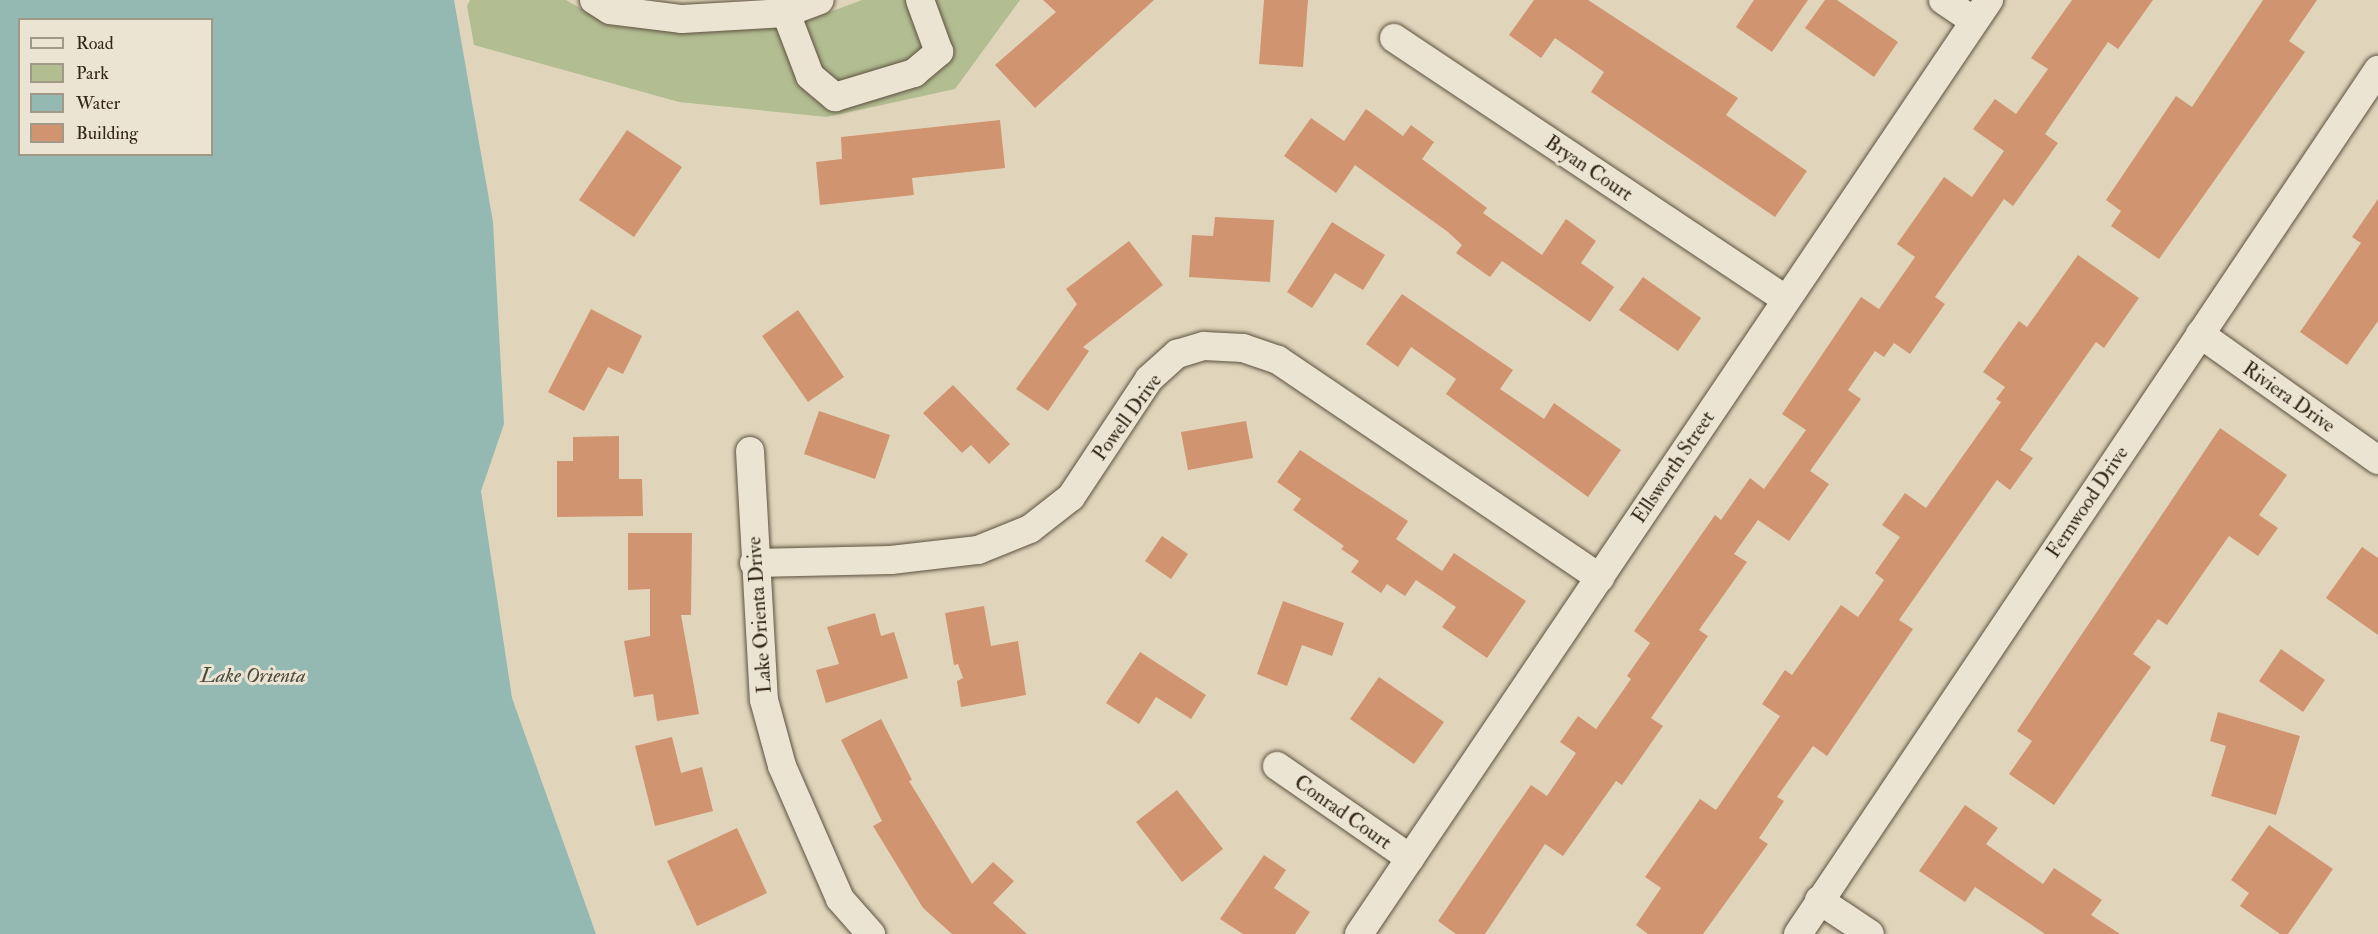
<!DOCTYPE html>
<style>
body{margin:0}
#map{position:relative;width:2378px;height:934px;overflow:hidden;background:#e0d5bb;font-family:"IM FELL Double Pica",serif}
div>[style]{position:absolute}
.green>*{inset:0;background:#b2bd91}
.water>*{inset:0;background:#94b8b2}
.building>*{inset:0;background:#d19470}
.roads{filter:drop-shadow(0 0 2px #5e5140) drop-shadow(0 0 2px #5e5140)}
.minor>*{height:28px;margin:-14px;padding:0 14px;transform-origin:14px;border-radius:14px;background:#ebe4d3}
span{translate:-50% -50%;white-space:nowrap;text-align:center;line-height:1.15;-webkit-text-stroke:6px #ebe4d3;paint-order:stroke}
.street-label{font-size:20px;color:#332517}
.water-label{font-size:21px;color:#4b4a3e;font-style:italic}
.legend{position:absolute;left:18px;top:18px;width:195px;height:138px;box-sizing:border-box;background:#ebe4d3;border:2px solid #a19888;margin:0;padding:8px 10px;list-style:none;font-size:18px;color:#332517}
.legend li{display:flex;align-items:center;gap:12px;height:30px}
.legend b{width:30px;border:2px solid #a19888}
</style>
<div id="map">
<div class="green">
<div style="clip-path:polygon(470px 0,566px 0,610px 25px,685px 33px,789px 27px,862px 0,1020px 0,955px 89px,827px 117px,679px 102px,474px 45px,467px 6px)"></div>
</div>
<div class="water">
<div style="clip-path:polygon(evenodd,0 0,454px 0,493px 222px,504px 424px,481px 491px,512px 698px,596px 934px,0 934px,0 0,20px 20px,212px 20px,212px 154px,20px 154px,20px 20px)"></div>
</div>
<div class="building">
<div style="clip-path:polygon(1043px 0,1154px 0,1035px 108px,995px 65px,1056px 12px)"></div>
<div style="clip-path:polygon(1264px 0,1308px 0,1303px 67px,1259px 64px)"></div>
<div style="clip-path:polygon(1534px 0,1588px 0,1738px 98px,1726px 115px,1807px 171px,1775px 217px,1591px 92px,1604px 72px,1555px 38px,1541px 58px,1509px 35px)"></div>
<div style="clip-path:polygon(1754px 0,1808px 0,1772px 52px,1736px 27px)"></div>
<div style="clip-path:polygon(1825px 0,1837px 0,1898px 42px,1874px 77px,1805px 28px)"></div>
<div style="clip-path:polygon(2072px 0,2153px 0,2118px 49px,2108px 42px,2045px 134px,2058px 143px,2013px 206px,2004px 199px,1935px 297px,1945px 304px,1910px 354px,1894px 343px,1884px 357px,1875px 351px,1848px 390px,1861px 399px,1810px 471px,1829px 484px,1789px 541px,1758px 520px,1734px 554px,1747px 562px,1699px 630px,1708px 636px,1651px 718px,1663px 726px,1622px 785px,1616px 781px,1563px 856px,1545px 844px,1485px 934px,1456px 934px,1438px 921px,1497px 834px,1531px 785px,1547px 796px,1576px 753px,1560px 742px,1578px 716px,1596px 729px,1631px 679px,1627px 676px,1650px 643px,1634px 631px,1715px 515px,1721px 520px,1750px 478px,1764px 489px,1806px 430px,1782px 414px,1861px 297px,1879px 309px,1915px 257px,1897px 244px,1944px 177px,1972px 197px,2004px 151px,1973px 129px,1995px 99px,2016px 114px,2048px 69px,2031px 58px)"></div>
<div style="clip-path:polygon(2263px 0,2317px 0,2289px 41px,2305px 52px,2159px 259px,2111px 226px,2121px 211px,2106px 200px,2176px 96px,2192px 107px)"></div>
<div style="clip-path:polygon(1366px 109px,1403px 136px,1411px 125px,1434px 142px,1422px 159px,1487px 208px,1483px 213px,1542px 255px,1566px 219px,1596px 241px,1581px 263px,1614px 287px,1590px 322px,1502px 261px,1490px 277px,1456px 253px,1462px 245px,1448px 232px,1355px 165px,1336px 193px,1284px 156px,1311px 118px,1344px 141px)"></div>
<div style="clip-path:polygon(1000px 120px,1005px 168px,912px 178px,914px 195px,820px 205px,816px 162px,842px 159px,841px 137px)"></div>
<div style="clip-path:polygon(627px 130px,682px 167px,634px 237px,579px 200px)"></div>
<div style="clip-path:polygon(2378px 199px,2378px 321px,2347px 365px,2300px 332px,2361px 243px,2352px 237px)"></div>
<div style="clip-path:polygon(1215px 217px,1274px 220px,1270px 282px,1189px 277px,1192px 235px,1213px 236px)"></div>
<div style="clip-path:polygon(1332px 222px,1385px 255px,1363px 290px,1335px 273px,1312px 308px,1287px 292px)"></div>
<div style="clip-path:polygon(1129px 241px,1163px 285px,1083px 347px,1089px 351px,1048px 411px,1016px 389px,1077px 304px,1066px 289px)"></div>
<div style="clip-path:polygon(2078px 255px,2139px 298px,2104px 348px,2096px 342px,2020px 450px,2033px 458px,2010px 490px,1997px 480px,1899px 620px,1913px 629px,1827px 756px,1813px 746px,1777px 797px,1784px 801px,1759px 838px,1768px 844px,1703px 934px,1648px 934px,1636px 925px,1661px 888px,1645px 877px,1700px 799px,1716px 810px,1780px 716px,1762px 704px,1785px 670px,1792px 675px,1841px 605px,1858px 617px,1884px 580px,1875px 573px,1900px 537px,1882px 525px,1905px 493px,1926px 508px,2001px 402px,1996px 399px,2005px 387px,1983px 372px,2019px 321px,2027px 327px)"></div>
<div style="clip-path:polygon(1643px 277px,1701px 318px,1678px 351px,1619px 310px)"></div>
<div style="clip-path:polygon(1402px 294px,1513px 370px,1500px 389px,1544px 419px,1554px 403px,1621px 450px,1588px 497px,1446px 394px,1456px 379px,1411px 347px,1398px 367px,1366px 344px)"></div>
<div style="clip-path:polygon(591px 309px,642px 336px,623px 374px,608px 367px,584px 411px,548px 392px)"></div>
<div style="clip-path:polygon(798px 310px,844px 377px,808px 402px,762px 336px)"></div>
<div style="clip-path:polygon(953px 385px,1010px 444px,989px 464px,971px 445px,962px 453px,923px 413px)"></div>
<div style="clip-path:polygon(819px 411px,890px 435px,875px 479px,804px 454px)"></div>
<div style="clip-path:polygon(1246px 421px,1253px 458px,1188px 470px,1181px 432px)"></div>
<div style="clip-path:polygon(2220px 428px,2287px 475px,2259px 515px,2278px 528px,2258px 556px,2229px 536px,2167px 625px,2158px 619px,2133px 654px,2151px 667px,2054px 805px,2009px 774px,2032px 741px,2017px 731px)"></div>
<div style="clip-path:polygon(619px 436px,619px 479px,642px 479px,643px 516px,557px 517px,557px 461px,573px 461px,573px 437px)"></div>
<div style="clip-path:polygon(1300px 450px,1408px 521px,1396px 539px,1442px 571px,1454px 553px,1526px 601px,1487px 658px,1442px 627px,1456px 607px,1416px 580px,1405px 596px,1387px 584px,1381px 593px,1351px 572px,1359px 561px,1341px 549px,1344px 546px,1293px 510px,1301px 499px,1277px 482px)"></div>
<div style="clip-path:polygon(628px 533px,692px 533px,691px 615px,681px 615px,699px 714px,657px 721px,653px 694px,634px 697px,624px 641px,650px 636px,650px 589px,628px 590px)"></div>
<div style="clip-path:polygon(1162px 536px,1188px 554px,1171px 579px,1145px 561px)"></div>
<div style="clip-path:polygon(2362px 547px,2378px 558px,2378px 635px,2326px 598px)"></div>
<div style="clip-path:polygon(1283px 601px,1344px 623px,1332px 656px,1302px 645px,1287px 686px,1257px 674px)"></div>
<div style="clip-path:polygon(984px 606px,991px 646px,1018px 641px,1026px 695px,961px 707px,957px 681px,963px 678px,958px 664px,954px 665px,945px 613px)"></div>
<div style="clip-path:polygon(875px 613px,881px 636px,894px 632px,908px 678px,826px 703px,816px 670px,839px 664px,827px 627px)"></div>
<div style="clip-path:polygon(2281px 649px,2325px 680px,2303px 712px,2259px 681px)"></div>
<div style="clip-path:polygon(1140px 652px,1206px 695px,1191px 719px,1156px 697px,1139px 724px,1106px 703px)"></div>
<div style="clip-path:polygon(1379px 677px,1444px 722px,1414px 764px,1350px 719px)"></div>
<div style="clip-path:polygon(2218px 712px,2300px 736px,2276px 815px,2211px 796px,2226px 746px,2210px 741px)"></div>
<div style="clip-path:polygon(881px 719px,912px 780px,909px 781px,972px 884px,993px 862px,1014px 881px,993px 903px,1027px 934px,952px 934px,923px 908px,873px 826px,882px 821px,841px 740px)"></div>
<div style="clip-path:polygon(672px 737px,681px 773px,702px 767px,713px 811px,655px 826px,635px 746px)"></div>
<div style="clip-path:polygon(1177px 790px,1223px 849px,1182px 882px,1136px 822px)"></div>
<div style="clip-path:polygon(1965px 805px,1998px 828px,1986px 844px,2043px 884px,2054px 868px,2102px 900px,2091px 915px,2120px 934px,2045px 934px,1975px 887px,1965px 902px,1919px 871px)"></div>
<div style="clip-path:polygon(2269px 825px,2333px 869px,2288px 934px,2280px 934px,2240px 906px,2249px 893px,2231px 880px)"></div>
<div style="clip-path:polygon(737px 828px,767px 893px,697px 926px,667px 861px)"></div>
<div style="clip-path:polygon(1264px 855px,1286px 870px,1274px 888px,1310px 912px,1295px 934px,1243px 934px,1220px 919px)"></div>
</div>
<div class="roads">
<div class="minor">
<div style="left:594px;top:0;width:19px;rotate:32deg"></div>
<div style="left:610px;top:10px;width:73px;rotate:7.1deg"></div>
<div style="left:682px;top:19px;width:104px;rotate:-3.3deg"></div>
<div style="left:786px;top:13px;width:36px;rotate:-21deg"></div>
<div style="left:1943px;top:0;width:37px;rotate:34deg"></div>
<div style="left:786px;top:13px;width:67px;rotate:69.1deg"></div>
<div style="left:810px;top:76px;width:33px;rotate:40deg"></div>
<div style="left:835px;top:97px;width:83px;rotate:-16.9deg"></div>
<div style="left:914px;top:73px;width:33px;rotate:-40deg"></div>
<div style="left:939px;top:52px;width:55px;rotate:-110.1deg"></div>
<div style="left:1394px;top:38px;width:470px;rotate:33.7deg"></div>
<div style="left:2200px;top:334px;width:218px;rotate:35.3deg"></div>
<div style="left:750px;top:451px;width:249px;rotate:86.8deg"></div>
<div style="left:764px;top:700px;width:68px;rotate:74.7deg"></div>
<div style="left:782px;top:766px;width:145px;rotate:66.4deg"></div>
<div style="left:840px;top:899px;width:47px;rotate:48.5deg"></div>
<div style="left:754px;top:563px;width:137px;rotate:-1.3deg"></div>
<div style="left:891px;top:560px;width:88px;rotate:-6.6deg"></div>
<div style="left:978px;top:550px;width:56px;rotate:-22deg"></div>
<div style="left:1030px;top:529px;width:52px;rotate:-38deg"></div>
<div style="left:1071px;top:497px;width:141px;rotate:-56.5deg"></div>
<div style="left:1149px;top:379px;width:38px;rotate:-42deg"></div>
<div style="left:1177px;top:354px;width:28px;rotate:-17deg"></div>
<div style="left:1204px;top:346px;width:39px;rotate:3deg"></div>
<div style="left:1243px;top:348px;width:37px;rotate:19deg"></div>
<div style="left:1278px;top:360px;width:389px;rotate:34.1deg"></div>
<div style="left:1277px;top:766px;width:162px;rotate:34.7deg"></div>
<div style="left:1819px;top:900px;width:61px;rotate:33.7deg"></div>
<div style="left:1359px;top:934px;width:1127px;rotate:-56deg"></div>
<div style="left:1798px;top:934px;width:1041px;rotate:-56.13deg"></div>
</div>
</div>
<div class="street-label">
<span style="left:1589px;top:168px;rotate:34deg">Bryan Court</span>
<span style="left:2289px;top:397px;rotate:35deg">Riviera Drive</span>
<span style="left:1127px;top:417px;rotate:-54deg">Powell Drive</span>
<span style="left:1673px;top:467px;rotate:-56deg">Ellsworth Street</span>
<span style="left:2087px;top:502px;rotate:-56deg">Fernwood Drive</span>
<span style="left:759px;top:615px;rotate:-94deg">Lake Orienta Drive</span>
<span style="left:1343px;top:812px;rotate:35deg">Conrad Court</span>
</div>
<div class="water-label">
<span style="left:253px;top:676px">Lake Orienta</span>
</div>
<ul class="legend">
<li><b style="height:8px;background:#ebe4d3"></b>Road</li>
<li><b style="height:16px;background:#b2bd91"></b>Park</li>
<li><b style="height:16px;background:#94b8b2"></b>Water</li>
<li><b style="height:16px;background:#d19470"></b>Building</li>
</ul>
</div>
